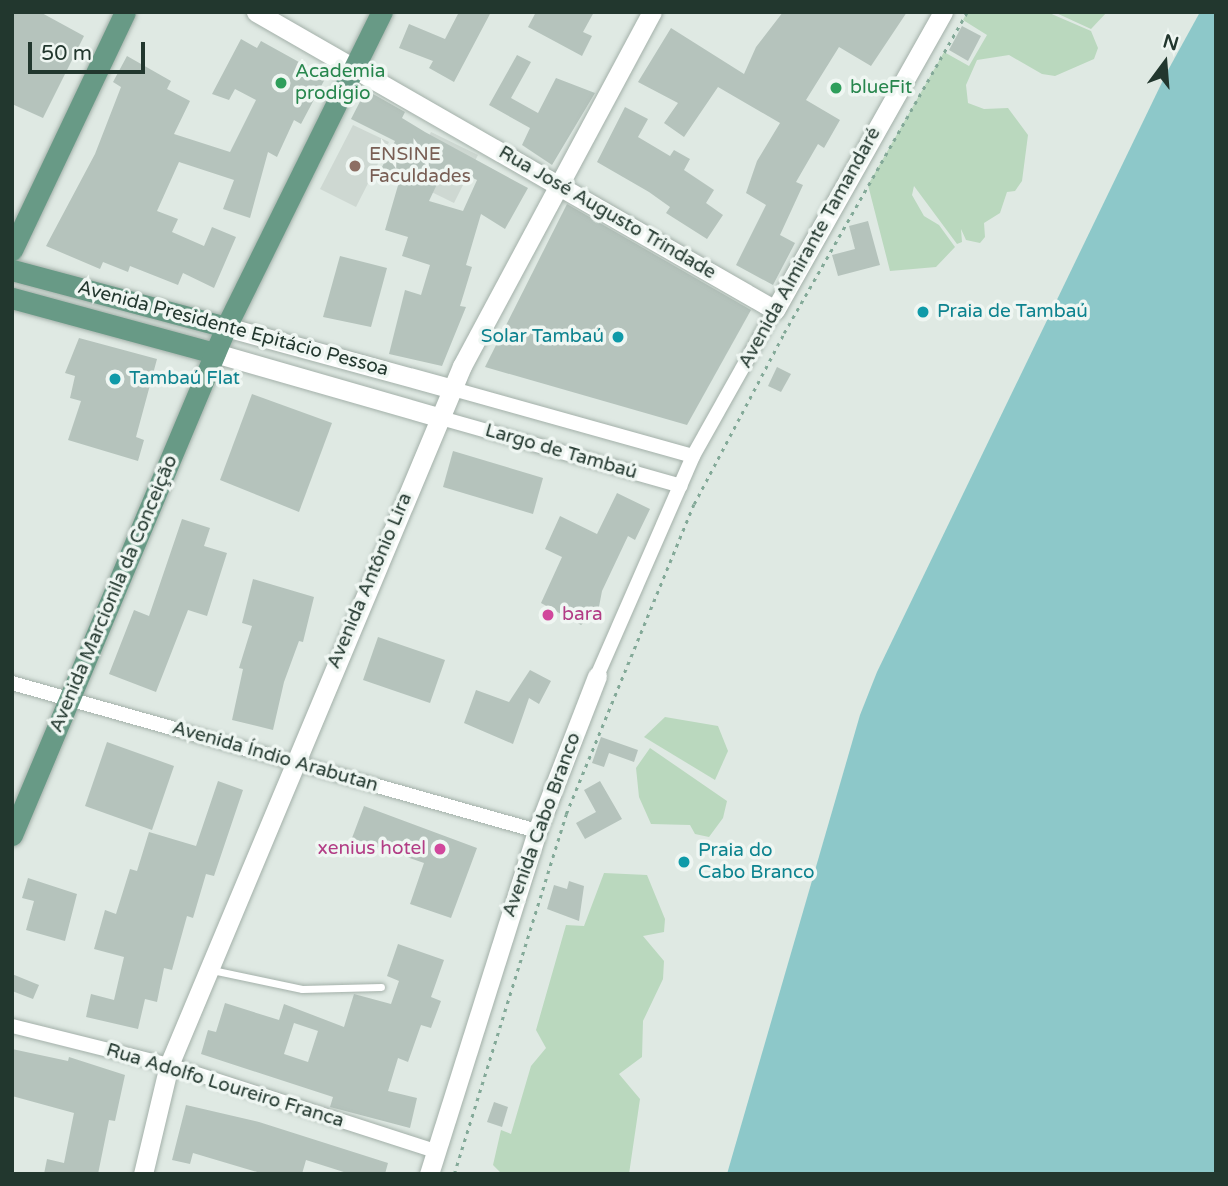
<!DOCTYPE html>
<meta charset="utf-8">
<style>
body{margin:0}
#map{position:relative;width:1228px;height:1186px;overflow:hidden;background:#dfe9e3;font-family:"Varela Round",sans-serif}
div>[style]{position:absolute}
.built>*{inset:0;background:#ced8d2}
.green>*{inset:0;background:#bad8be}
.water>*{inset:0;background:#8dc8c9}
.building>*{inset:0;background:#b5c3bc}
.path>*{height:2.5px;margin-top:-1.25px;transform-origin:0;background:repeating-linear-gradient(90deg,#83a998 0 3.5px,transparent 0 8.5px)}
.roads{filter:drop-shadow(0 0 2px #a3b0a9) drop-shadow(0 0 2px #a3b0a9)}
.lane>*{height:7px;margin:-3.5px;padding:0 3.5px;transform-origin:3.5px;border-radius:3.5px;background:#fff}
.street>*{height:14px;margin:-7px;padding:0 7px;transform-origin:7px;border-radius:7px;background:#fff}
.secondary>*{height:19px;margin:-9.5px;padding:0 9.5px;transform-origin:9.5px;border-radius:9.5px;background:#fff}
.primary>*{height:21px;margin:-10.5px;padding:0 10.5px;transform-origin:10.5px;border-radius:10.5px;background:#689a86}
.dots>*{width:19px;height:19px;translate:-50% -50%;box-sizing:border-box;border:4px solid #eff6f2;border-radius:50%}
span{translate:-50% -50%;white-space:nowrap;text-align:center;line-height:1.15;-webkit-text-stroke:7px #eff6f2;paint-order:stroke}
.leisure-label{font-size:19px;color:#27864d}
.left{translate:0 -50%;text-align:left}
.education-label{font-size:19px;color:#785e54}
.street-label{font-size:19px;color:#22372e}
.culture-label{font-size:19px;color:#0d838f}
.right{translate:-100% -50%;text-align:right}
.hotel-label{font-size:19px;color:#b23c85}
.frame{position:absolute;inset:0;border:14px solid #22372e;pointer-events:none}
.north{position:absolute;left:1130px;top:28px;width:70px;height:70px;-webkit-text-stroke:5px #eff6f2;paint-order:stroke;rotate:16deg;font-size:19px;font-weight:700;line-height:28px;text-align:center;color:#22372e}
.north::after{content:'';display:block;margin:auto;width:24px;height:32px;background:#22372e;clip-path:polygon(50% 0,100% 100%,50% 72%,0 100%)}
.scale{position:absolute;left:28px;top:42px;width:117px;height:32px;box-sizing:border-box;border:4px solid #22372e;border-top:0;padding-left:9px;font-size:21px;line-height:24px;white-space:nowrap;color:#22372e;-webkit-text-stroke:5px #eff6f2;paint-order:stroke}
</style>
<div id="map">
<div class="built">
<div style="clip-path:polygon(353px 125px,389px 142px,356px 207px,320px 189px)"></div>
<div style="clip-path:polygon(431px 132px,478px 155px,454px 203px,407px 180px)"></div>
</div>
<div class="green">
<div style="clip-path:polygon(967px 12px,1047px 12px,1091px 31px,1098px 48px,1094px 59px,1055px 76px,1042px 74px,1009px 55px,977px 60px,966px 85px,968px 103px,984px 109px,1008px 108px,1028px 135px,1022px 181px,1015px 191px,1007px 192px,1000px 213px,984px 223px,985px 237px,980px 243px,966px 240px,961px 229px,962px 242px,957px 244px,914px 186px,912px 195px,924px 216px,939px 225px,955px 247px,936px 267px,890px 271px,868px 185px,944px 52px,969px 66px,987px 35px,963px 20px)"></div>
<div style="clip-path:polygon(1054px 12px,1107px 12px,1091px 29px)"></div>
<div style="clip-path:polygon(665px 717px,718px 726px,728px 751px,715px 780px,644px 737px)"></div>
<div style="clip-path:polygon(650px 748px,727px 801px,723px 818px,709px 837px,695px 834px,690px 825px,651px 824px,639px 797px,636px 768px)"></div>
<div style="clip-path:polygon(604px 873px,647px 875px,665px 919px,664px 932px,643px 936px,664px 961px,663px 979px,643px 1021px,642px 1057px,619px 1074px,640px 1099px,629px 1174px,502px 1174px,493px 1165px,501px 1130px,511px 1134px,531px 1066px,546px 1048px,536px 1030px,566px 925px,584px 926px)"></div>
</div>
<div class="water">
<div style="clip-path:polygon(1200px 12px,1216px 12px,1216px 1174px,727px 1174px,860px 715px,877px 672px,1167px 72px)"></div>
</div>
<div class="building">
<div style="clip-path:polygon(12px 12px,40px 12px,84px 36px,43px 118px,12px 104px)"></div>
<div style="clip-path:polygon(459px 12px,491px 12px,454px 82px,429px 68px,433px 61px,399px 48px,409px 24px,445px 39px)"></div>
<div style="clip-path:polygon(536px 12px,594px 12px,583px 32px,592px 36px,582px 56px,528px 27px)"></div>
<div style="clip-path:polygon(783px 12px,907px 12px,871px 66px,839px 47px,806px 100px,840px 120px,824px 148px,818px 144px,796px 182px,803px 185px,780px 235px,795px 243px,773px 285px,736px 265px,766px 205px,746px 193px,757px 161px,780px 123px,718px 87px,684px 137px,664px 123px,678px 103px,638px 82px,671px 28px,744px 74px,756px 47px)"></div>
<div style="clip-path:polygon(962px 26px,981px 36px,968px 61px,949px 50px)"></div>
<div style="clip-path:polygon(241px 39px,257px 48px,261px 41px,326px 77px,301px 124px,294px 120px,277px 157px,268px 152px,250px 218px,223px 209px,234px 180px,179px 162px,157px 211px,178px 219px,172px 232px,204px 246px,212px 227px,236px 237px,214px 288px,183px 273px,178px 285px,130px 266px,128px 272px,103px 262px,100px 269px,46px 246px,95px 154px,121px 87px,113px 82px,127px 56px,171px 81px,167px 89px,190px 101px,174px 134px,230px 152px,256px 100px,235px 89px,229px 100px,212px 94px)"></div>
<div style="clip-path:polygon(517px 55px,531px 62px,511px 98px,538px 113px,556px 78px,595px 93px,552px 165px,522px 145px,530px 128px,489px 105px)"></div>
<div style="clip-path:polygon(evenodd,366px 90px,405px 112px,402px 118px,425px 132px,528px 188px,505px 229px,481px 214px,466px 265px,472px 267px,460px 306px,466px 307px,442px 366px,389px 354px,405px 290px,421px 295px,430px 265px,402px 256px,408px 237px,385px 230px,399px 182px,379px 173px,395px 141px,351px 119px,366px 90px,446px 165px,477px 180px,463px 211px,429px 201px,446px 165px)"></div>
<div style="clip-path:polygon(625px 107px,648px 119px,638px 137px,670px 156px,674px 150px,690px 159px,684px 170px,714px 190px,706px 203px,723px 215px,707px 239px,666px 213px,670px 207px,649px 192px,597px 162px)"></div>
<div style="clip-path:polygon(567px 204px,751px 310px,687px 425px,485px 367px)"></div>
<div style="clip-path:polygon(868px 221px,880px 265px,838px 276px,832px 255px,855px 249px,849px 226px)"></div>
<div style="clip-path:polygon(340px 256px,387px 268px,371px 327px,323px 317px)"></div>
<div style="clip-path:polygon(79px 338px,157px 359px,136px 437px,144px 440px,138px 461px,68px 440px,81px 401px,70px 398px,75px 376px,65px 373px)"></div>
<div style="clip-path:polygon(777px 367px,791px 374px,781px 392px,768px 386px)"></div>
<div style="clip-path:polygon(252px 394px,332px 423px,299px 512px,220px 480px)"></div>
<div style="clip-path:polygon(453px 451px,543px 478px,533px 514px,443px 487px)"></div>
<div style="clip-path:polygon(617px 493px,650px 509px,635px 540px,628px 536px,602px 591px,598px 612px,581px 625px,541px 603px,562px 557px,545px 549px,560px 516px,597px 534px)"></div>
<div style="clip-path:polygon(182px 519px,210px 528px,204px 546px,227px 553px,207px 616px,188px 610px,156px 692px,109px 674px,134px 610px,149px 616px)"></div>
<div style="clip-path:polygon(253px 579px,314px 597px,303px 642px,299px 641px,284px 682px,273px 730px,232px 720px,243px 669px,239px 668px,252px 626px,242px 623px)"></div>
<div style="clip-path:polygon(378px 637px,445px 660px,430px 703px,363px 680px)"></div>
<div style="clip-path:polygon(530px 670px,551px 681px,539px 704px,529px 698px,513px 744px,464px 723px,476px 690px,509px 702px)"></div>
<div style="clip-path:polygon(601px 737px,638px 750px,634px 762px,609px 753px,604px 767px,592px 763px)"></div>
<div style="clip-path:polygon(107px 742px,174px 766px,152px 830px,85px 806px)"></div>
<div style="clip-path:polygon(218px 781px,243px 790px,214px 876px,206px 874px,193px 918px,187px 916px,172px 970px,164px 968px,157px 1002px,145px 999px,138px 1029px,86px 1017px,91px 994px,114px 1000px,124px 957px,94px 949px,105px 910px,116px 914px,130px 869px,137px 871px,149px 832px,196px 846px)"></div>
<div style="clip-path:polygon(600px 781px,622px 819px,585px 839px,576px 823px,596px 812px,584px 790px)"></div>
<div style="clip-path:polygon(364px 806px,477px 848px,451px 918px,410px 904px,424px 863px,352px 838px)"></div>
<div style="clip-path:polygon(28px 878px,77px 894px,65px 941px,26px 930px,34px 901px,22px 898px)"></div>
<div style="clip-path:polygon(569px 881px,584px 886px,579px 921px,547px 909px,554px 885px,567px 889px)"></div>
<div style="clip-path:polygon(evenodd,398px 944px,444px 960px,431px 997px,441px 1001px,431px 1028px,421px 1025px,408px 1062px,398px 1058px,388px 1091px,417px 1098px,410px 1128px,330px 1107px,333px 1097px,201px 1054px,208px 1030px,216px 1032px,225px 1003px,279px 1020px,284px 1004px,344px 1027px,354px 994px,391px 1004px,399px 981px,387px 976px,398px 944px,294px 1023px,318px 1031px,308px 1062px,284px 1054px,294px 1023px)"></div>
<div style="clip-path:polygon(12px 974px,39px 985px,33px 999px,12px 991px)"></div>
<div style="clip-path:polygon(12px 1049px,68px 1061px,69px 1057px,125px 1075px,115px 1121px,109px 1120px,98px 1174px,44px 1174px,47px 1159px,64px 1163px,74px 1113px,12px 1096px)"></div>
<div style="clip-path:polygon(494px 1102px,508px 1107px,502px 1127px,487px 1122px)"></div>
<div style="clip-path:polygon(186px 1105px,259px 1122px,388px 1163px,385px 1174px,350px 1174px,306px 1160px,302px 1174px,264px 1174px,193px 1153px,190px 1164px,172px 1160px)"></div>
</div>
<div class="path">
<div style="left:454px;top:1174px;width:377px;rotate:-72.7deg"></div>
<div style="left:566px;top:814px;width:335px;rotate:-67.6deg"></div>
<div style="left:694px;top:504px;width:193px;rotate:-62.2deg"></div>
<div style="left:784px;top:333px;width:369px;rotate:-60.3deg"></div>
</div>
<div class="roads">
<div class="lane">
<div style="left:212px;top:970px;width:92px;rotate:11.9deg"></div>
<div style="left:302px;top:989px;width:79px;rotate:-1.5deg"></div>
</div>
<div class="street">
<div style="left:453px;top:389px;width:249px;rotate:15.6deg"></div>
<div style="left:441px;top:418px;width:249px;rotate:15.8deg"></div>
<div style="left:597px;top:676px;width:240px;rotate:-66.4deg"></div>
<div style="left:693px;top:456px;width:167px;rotate:-60.7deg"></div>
<div style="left:12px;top:683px;width:545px;rotate:15.74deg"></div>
<div style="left:12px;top:1026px;width:162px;rotate:14deg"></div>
<div style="left:169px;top:1065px;width:280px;rotate:17.9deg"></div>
</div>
<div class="secondary">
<div style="left:256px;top:12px;width:598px;rotate:29.86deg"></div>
<div style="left:775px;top:310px;width:342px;rotate:-60.6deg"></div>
<div style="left:226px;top:327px;width:235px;rotate:15.3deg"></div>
<div style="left:215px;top:353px;width:235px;rotate:16deg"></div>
<div style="left:143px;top:1174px;width:112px;rotate:-76.6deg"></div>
<div style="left:169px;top:1065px;width:758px;rotate:-67.26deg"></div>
<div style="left:462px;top:366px;width:402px;rotate:-61.8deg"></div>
<div style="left:429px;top:1174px;width:360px;rotate:-72.5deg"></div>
<div style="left:537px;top:831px;width:166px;rotate:-68.8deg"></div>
</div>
<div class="primary">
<div style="left:12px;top:250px;width:263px;rotate:-64.6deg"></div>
<div style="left:12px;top:270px;width:221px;rotate:14.9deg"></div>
<div style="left:12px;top:298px;width:210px;rotate:15.2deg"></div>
<div style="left:12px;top:835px;width:551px;rotate:-67.16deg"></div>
<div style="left:226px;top:327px;width:352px;rotate:-63.7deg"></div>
</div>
</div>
<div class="dots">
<div style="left:281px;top:83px;background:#2e9e5b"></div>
<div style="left:836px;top:88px;background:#2e9e5b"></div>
<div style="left:355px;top:166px;background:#8d6e63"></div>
<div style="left:923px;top:312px;background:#0f9aa8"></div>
<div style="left:618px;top:337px;background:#0f9aa8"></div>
<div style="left:115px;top:379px;background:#0f9aa8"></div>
<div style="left:548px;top:615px;background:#d1479c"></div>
<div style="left:440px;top:849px;background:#d1479c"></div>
<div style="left:684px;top:862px;background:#0f9aa8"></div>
</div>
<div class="leisure-label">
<span class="left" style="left:295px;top:83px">Academia<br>prodígio</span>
<span class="left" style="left:850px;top:88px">blueFit</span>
</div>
<div class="education-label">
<span class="left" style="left:369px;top:166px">ENSINE<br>Faculdades</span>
</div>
<div class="street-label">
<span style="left:607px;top:213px;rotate:30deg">Rua José Augusto Trindade</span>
<span style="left:810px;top:248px;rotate:-61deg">Avenida Almirante Tamandaré</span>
<span style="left:233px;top:329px;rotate:15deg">Avenida Presidente Epitácio Pessoa</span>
<span style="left:561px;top:452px;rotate:16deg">Largo de Tambaú</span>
<span style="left:370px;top:581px;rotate:-67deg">Avenida Antônio Lira</span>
<span style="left:114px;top:594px;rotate:-67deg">Avenida Marcionila da Conceição</span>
<span style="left:275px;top:757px;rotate:16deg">Avenida Índio Arabutan</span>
<span style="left:542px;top:825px;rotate:-70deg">Avenida Cabo Branco</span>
<span style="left:225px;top:1086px;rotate:17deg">Rua Adolfo Loureiro Franca</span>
</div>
<div class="culture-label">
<span class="left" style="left:937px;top:312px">Praia de Tambaú</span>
<span class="right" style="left:604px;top:337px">Solar Tambaú</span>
<span class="left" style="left:129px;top:379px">Tambaú Flat</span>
<span class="left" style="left:698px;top:862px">Praia do<br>Cabo Branco</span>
</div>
<div class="hotel-label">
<span class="left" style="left:562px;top:615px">bara</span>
<span class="right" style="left:426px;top:849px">xenius hotel</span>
</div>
<div class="frame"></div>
<div class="north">N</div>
<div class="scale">50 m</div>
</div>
